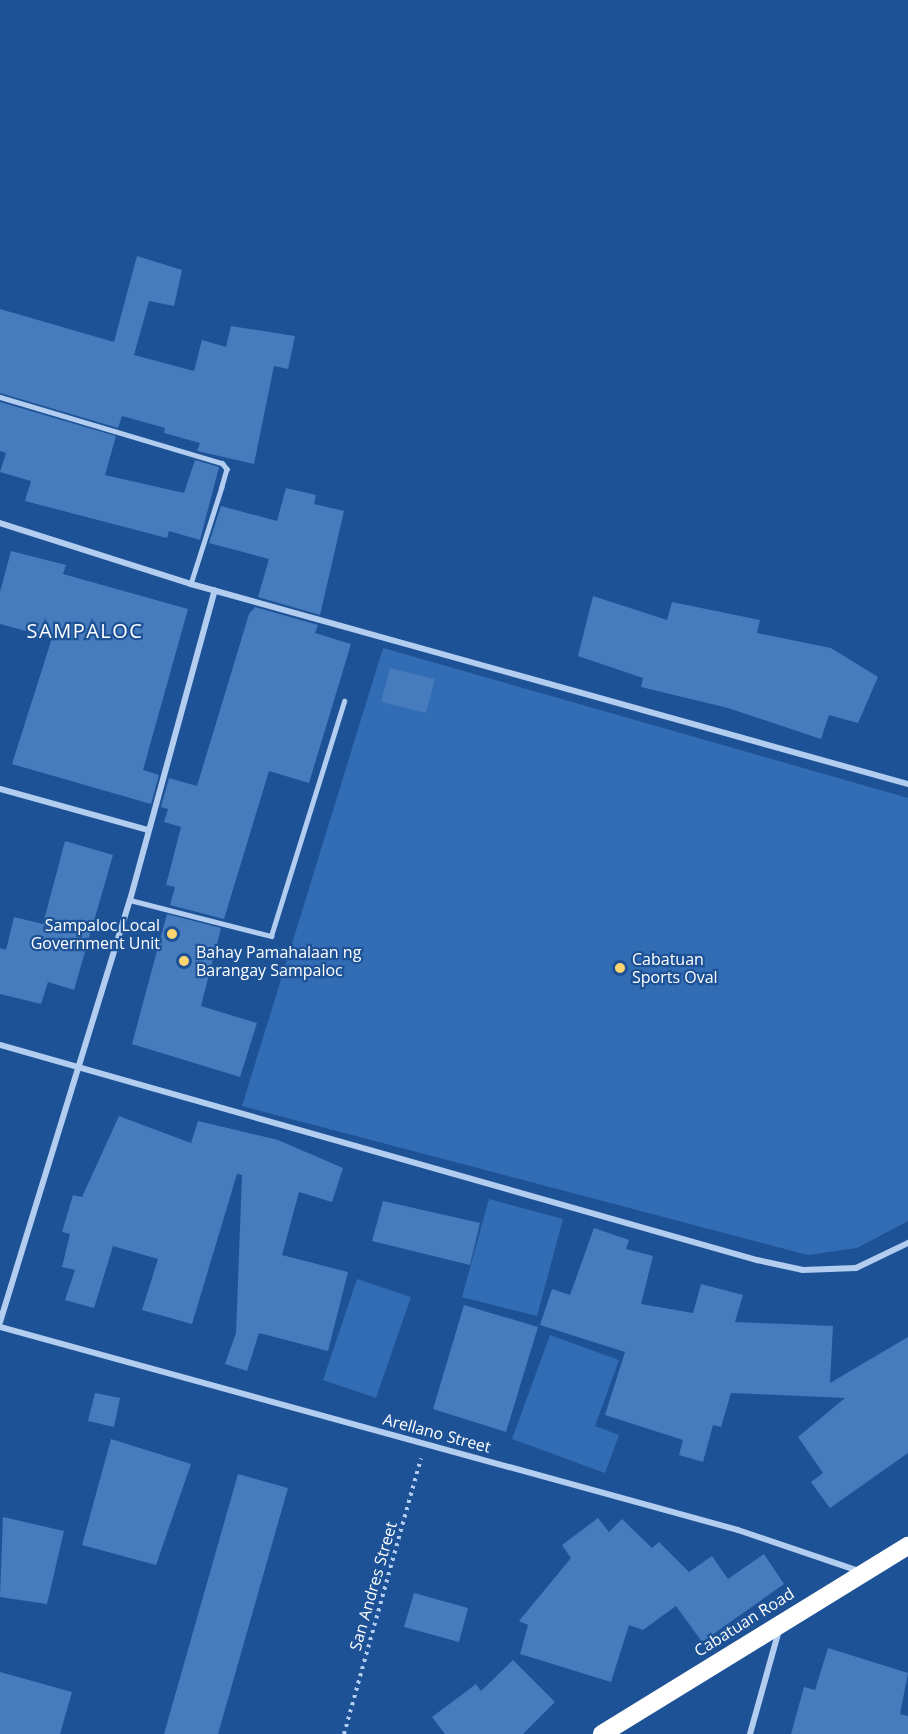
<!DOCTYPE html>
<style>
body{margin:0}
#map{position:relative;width:908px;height:1734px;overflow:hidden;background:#1e5296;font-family:"Open Sans",sans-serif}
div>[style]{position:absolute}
.green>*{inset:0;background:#326cb4}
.building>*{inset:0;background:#467bbd}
.path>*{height:4px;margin-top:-2px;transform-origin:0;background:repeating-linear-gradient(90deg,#b2cdef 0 3px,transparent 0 7.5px)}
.lane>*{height:4.5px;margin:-2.25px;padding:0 2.25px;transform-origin:2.25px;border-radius:2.25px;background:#b2cdef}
.street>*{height:6px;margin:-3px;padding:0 3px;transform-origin:3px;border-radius:3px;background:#b2cdef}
.highway>*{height:18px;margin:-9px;padding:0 9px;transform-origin:9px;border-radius:9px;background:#fff}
.dots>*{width:16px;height:16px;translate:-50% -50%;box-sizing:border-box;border:3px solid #1e5296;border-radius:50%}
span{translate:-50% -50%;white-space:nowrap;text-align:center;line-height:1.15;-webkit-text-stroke:4.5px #1e5296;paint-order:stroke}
.poi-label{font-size:16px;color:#fff}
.right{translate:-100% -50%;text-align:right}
.left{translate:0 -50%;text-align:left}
.street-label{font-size:16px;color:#fff}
.quarter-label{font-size:20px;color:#fff;letter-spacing:1.5px}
</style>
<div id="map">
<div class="green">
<div style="clip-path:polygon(383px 648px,908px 798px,908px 1221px,857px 1248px,808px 1255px,242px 1106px)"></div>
<div style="clip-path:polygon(489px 1199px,563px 1219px,537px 1316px,462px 1297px)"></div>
<div style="clip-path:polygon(357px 1279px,411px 1297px,376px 1398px,323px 1380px)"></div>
<div style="clip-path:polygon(550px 1335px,619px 1360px,595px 1426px,619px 1435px,605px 1473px,512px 1439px)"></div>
</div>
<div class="building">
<div style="clip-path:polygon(137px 256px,182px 270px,174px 306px,149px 301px,134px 355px,194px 371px,202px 340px,226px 347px,231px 326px,295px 336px,288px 369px,274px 366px,254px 464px,197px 451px,200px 443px,164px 433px,165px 428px,122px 416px,118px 428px,0 393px,0 309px,114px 342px)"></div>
<div style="clip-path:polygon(0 402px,116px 436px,105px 475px,184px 493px,195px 460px,219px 467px,200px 540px,169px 531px,167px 538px,25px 501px,31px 481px,0 472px,6px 453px,0 451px)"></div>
<div style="clip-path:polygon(286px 488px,316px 495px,314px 504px,344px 511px,320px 615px,258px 597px,269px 559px,209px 543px,221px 506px,277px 521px)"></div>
<div style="clip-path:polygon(11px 551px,66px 565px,63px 574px,188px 609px,143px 770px,159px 775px,151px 804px,12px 764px,52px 638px,0 624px,0 592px)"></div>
<div style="clip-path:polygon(593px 596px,667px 620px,672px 602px,760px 620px,757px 633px,831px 648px,878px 677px,858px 723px,829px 715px,821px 739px,728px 708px,641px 687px,643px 678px,578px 656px)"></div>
<div style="clip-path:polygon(255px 607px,318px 625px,315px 633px,351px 644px,309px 783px,269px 771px,224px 919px,170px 905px,175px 887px,166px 885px,181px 827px,164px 822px,168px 809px,161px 807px,169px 778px,197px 786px,249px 614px)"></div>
<div style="clip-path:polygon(390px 668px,435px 679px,426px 713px,381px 702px)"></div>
<div style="clip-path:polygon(65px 841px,113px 855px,74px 990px,48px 982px,41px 1004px,0 994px,0 948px,6px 950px,14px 917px,43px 924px)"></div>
<div style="clip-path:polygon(167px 914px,221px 928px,201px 1006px,257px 1023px,240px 1077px,132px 1044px)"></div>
<div style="clip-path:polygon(119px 1116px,191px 1143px,198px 1121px,278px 1140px,343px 1168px,332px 1202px,299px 1192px,282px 1255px,348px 1272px,328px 1351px,259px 1333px,247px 1371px,225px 1364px,236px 1333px,242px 1175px,237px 1174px,192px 1324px,142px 1310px,158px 1259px,113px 1246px,94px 1308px,65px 1300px,75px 1270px,62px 1267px,70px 1234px,62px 1232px,73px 1195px,82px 1197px)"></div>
<div style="clip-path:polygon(383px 1201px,480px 1223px,470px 1265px,372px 1241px)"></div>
<div style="clip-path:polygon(594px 1228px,629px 1240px,626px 1249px,653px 1256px,641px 1304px,693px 1313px,701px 1284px,743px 1295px,735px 1322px,833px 1326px,830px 1383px,908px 1337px,908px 1453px,830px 1508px,811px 1482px,823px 1473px,798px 1437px,845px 1398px,731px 1393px,721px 1427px,713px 1425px,703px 1462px,679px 1455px,683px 1440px,605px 1415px,625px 1352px,540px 1325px,552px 1289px,570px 1295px)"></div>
<div style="clip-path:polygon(464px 1305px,538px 1327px,506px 1432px,433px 1409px)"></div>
<div style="clip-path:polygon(95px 1393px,120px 1398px,114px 1427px,88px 1421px)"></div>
<div style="clip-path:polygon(111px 1439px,191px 1464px,156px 1565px,82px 1545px)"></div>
<div style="clip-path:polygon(238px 1474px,288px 1488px,218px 1734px,164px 1734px)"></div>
<div style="clip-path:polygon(3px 1517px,64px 1531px,47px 1604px,0 1597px)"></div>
<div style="clip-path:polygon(598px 1518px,609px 1532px,622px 1519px,652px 1548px,659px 1542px,689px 1572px,712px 1556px,728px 1579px,764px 1554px,784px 1584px,702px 1642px,676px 1606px,643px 1630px,629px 1625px,611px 1682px,520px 1654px,528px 1625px,519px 1621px,571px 1558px,562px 1545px)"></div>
<div style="clip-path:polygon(414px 1593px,468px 1608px,459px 1642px,404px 1627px)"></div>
<div style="clip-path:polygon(828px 1648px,908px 1673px,900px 1714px,908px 1716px,908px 1734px,791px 1734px,804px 1687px,815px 1690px)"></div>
<div style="clip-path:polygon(513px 1660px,555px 1702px,523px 1734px,445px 1734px,432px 1717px,476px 1684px,481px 1691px)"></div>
<div style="clip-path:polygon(0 1672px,72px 1692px,60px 1734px,0 1734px)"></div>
</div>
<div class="path">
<div style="left:344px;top:1734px;width:286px;rotate:-74.4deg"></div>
</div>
<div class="lane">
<div style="left:0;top:397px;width:232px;rotate:16.6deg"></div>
<div style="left:222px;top:463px;width:8px;rotate:50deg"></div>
<div style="left:227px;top:469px;width:19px;rotate:106deg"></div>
<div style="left:222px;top:487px;width:102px;rotate:107.7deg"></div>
<div style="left:130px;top:900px;width:146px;rotate:14.3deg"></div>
<div style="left:271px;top:936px;width:246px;rotate:-72.7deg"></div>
</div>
<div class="street">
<div style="left:0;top:523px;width:201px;rotate:17.7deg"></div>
<div style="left:191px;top:584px;width:744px;rotate:15.59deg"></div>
<div style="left:0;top:789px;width:154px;rotate:15.5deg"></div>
<div style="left:0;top:1045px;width:787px;rotate:15.86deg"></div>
<div style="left:757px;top:1260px;width:47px;rotate:12.3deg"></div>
<div style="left:803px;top:1270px;width:53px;rotate:-2.2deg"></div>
<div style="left:856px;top:1268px;width:58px;rotate:-25.7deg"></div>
<div style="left:0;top:1322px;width:442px;rotate:-72.9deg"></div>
<div style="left:130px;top:900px;width:321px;rotate:-74.7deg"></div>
<div style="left:0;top:1327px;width:765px;rotate:15.38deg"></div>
<div style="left:738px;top:1530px;width:128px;rotate:18.7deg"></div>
<div style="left:750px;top:1734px;width:108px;rotate:-74.4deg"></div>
</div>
<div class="highway">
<div style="left:602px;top:1734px;width:359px;rotate:-31.6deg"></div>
</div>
<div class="dots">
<div style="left:172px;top:934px;background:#fed571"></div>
<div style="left:184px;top:961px;background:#fed571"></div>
<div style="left:620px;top:968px;background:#fed571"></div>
</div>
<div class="poi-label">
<span class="right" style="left:160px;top:934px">Sampaloc Local<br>Government Unit</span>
<span class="left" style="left:196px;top:961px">Bahay Pamahalaan ng<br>Barangay Sampaloc</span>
<span class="left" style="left:632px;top:968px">Cabatuan<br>Sports Oval</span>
</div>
<div class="street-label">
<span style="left:437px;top:1433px;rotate:15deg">Arellano Street</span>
<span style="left:373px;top:1586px;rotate:-74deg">San Andres Street</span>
<span style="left:744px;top:1622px;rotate:-32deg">Cabatuan Road</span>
</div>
<div class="quarter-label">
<span style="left:85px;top:630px">SAMPALOC</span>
</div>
</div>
